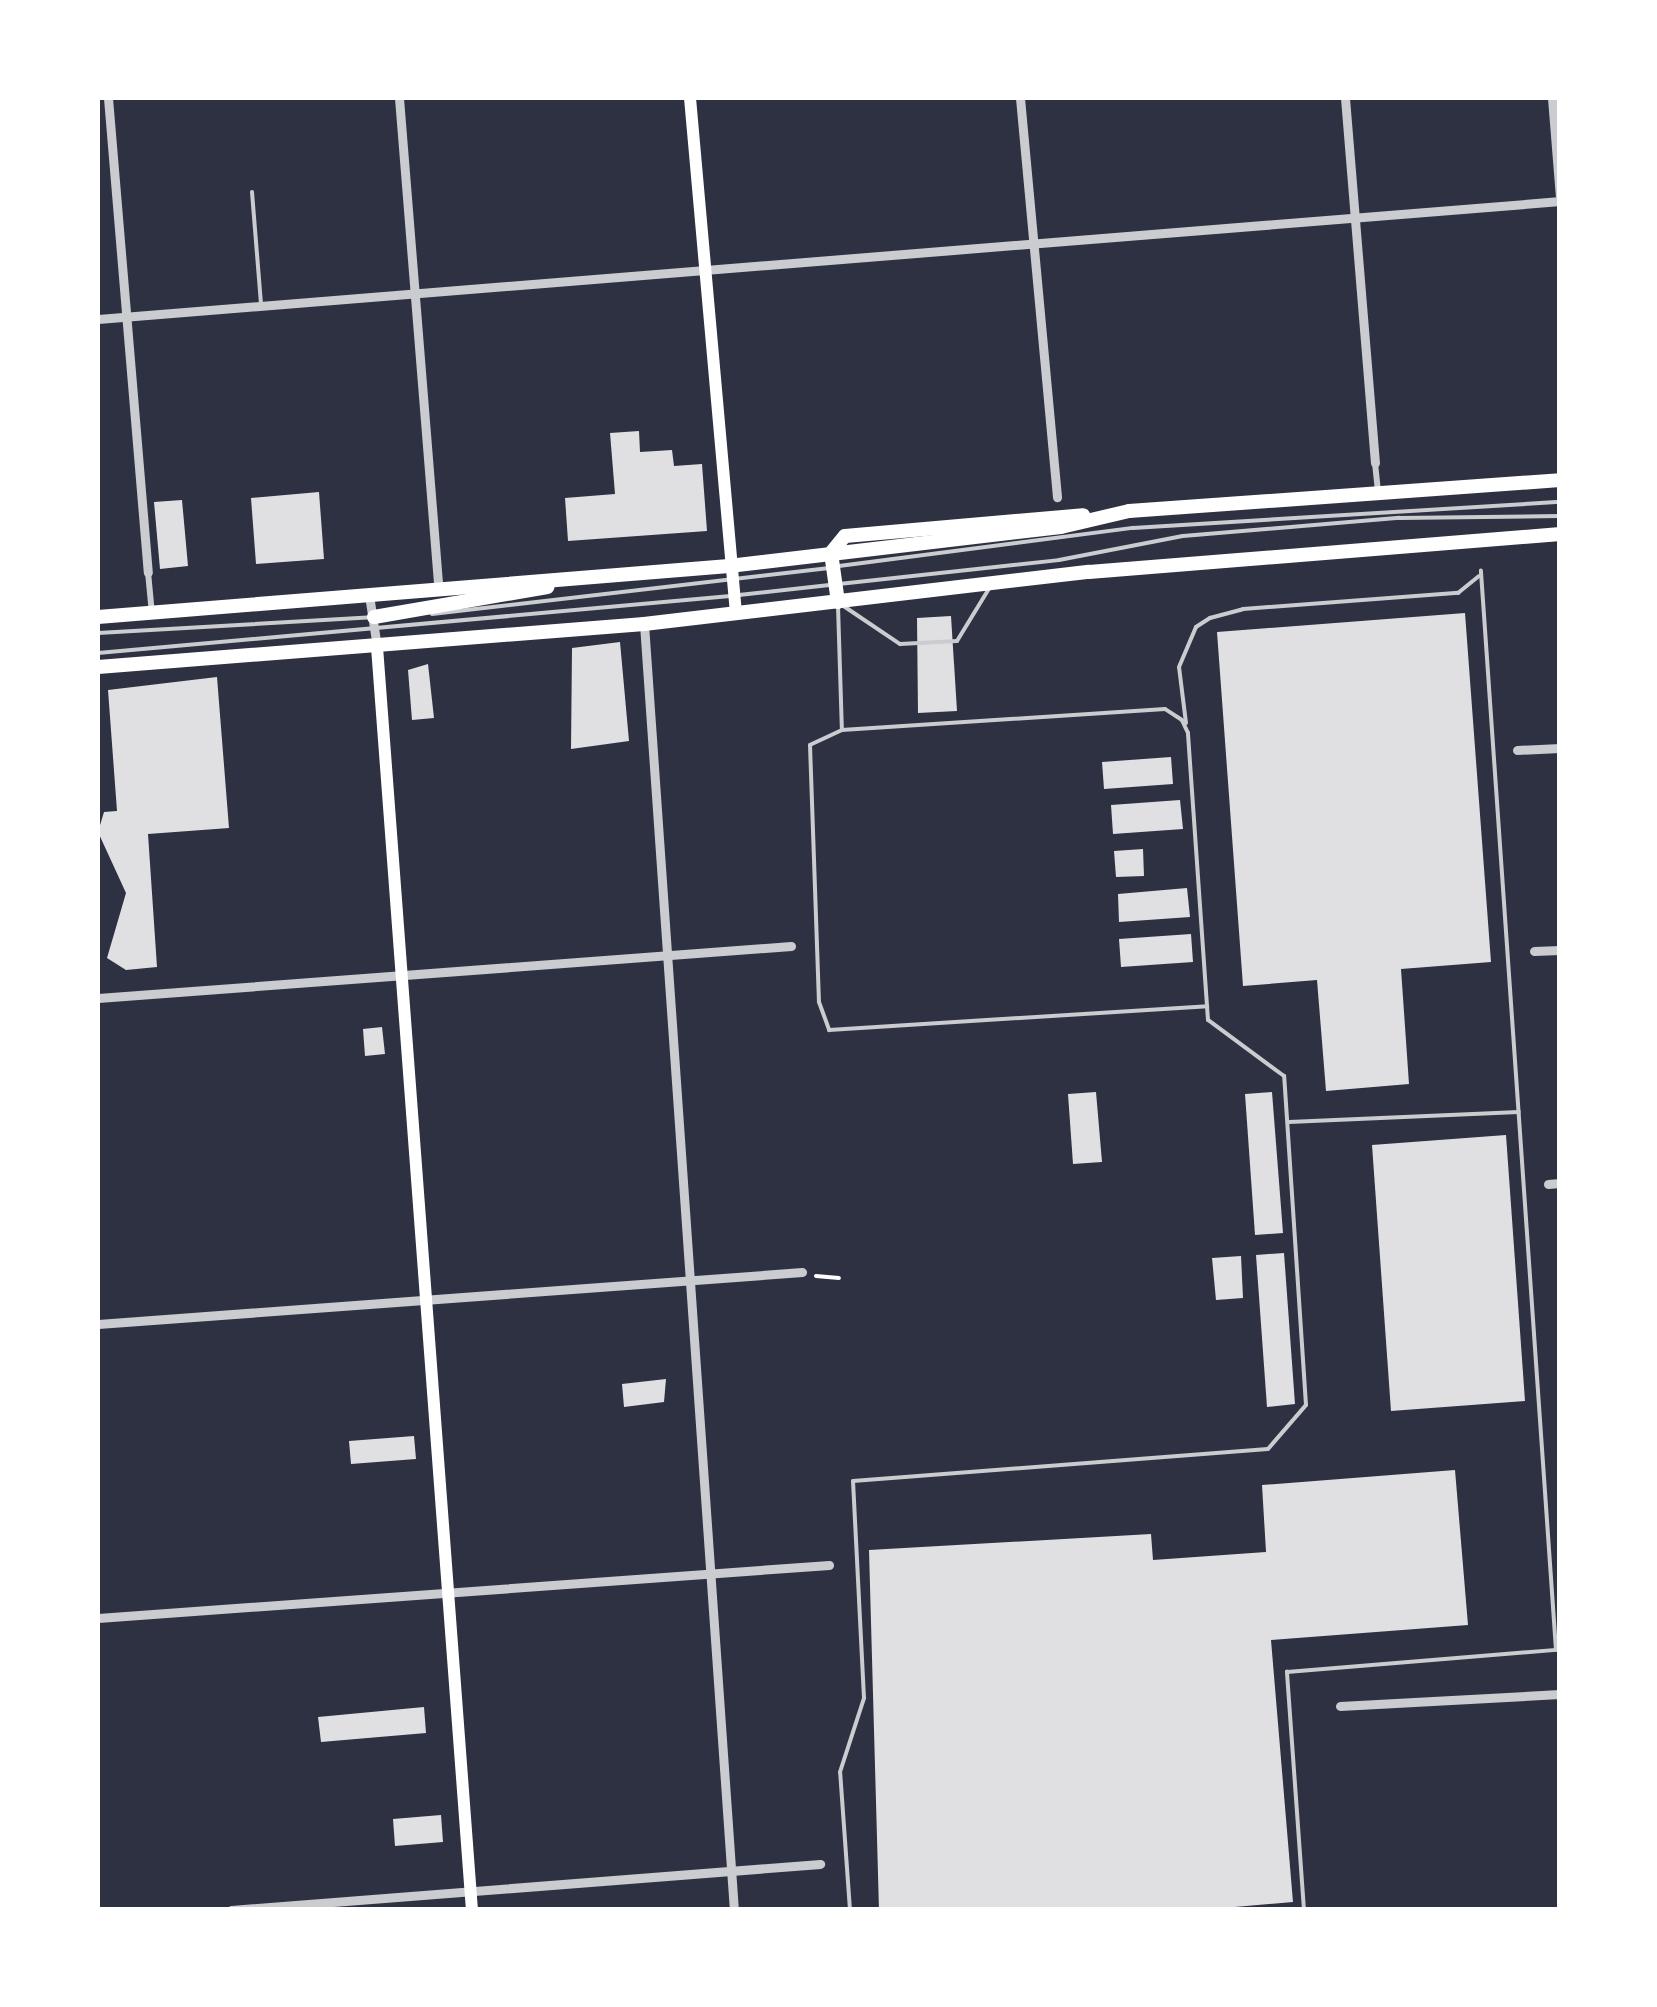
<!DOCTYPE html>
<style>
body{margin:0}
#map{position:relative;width:1657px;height:2007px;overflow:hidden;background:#2d3142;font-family:Ubuntu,sans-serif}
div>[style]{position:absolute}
.building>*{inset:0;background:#e0e0e3}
.path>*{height:4px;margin:-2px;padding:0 2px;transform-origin:2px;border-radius:2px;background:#fff}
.service>*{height:4px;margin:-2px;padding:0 2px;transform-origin:2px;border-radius:2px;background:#caccd0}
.pedestrian>*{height:6px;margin:-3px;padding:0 3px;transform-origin:3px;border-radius:3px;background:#caccd0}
.minor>*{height:9px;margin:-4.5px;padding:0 4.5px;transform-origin:4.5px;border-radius:4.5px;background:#caccd0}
.secondary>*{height:12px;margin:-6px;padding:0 6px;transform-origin:6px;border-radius:6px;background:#fff}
.primary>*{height:14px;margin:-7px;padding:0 7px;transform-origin:7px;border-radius:7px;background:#fff}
span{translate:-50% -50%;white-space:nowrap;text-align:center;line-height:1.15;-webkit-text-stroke:9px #fff;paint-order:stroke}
.frame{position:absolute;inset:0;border:100px solid #fff;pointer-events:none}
</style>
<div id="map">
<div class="building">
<div style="clip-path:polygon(639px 431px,640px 452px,672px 450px,674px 466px,702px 464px,707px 531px,568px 541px,565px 498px,615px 494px,610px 433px)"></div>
<div style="clip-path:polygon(319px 492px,324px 559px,256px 564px,251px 498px)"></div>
<div style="clip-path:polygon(182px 500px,188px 566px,160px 569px,154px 502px)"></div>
<div style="clip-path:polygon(1465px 613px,1491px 962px,1401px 969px,1409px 1084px,1326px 1091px,1317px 980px,1243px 986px,1217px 632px)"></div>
<div style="clip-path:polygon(951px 616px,957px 711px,918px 713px,917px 618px)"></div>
<div style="clip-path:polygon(620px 642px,629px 741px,571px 749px,572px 648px)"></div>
<div style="clip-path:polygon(428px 664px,434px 718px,412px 720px,408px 670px)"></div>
<div style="clip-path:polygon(217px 677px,229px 828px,148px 834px,157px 967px,126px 970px,107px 958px,126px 893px,98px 832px,104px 812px,117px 811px,108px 690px)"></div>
<div style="clip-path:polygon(1171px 757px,1173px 784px,1104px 789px,1102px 762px)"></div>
<div style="clip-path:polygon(1180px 800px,1183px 829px,1113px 834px,1111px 805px)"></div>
<div style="clip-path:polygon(1143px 849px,1144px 876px,1116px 877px,1114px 851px)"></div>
<div style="clip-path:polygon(1187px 888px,1190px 917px,1119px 922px,1118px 894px)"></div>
<div style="clip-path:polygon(1191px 934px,1193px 962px,1121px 967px,1119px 939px)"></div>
<div style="clip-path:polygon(382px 1027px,385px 1054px,365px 1056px,363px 1029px)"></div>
<div style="clip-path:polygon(1096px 1092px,1102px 1162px,1073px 1164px,1068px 1094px)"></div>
<div style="clip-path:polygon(1272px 1092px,1283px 1233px,1255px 1235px,1245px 1094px)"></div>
<div style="clip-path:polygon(1506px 1135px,1525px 1401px,1391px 1411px,1372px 1145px)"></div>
<div style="clip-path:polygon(1284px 1253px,1295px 1404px,1267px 1407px,1256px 1255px)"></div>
<div style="clip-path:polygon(1241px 1256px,1243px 1298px,1216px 1300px,1212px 1258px)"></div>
<div style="clip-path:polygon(666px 1379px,664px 1402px,624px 1407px,622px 1384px)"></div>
<div style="clip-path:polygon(414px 1436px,416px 1459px,351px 1464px,349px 1441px)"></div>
<div style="clip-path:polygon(1455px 1470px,1468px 1625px,1271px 1640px,1293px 1902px,1200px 1910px,879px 1910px,869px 1550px,1151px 1534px,1153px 1560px,1266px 1552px,1262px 1485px)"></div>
<div style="clip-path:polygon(424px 1707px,426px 1733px,321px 1742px,318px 1717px)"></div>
<div style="clip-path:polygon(441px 1815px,443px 1842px,395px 1846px,393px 1819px)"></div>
</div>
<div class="path">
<div style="left:816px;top:1276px;width:23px;rotate:5deg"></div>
</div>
<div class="service">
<div style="left:252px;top:192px;width:113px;rotate:85.4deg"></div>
<div style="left:839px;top:566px;width:296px;rotate:-7.4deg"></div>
<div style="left:1133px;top:528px;width:428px;rotate:-3.5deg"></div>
<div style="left:839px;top:584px;width:221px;rotate:-6.2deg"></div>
<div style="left:1059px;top:560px;width:126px;rotate:-11deg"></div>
<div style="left:1183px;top:536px;width:217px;rotate:-4.8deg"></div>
<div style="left:1399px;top:518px;width:161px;rotate:-0.7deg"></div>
<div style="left:739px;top:595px;width:91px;rotate:-6.3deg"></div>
<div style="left:842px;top:605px;width:70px;rotate:33.9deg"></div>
<div style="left:900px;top:644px;width:57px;rotate:-3deg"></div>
<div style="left:957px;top:641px;width:63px;rotate:-58.6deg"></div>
<div style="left:838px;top:606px;width:124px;rotate:88.2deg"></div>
<div style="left:432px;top:614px;width:400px;rotate:-6.6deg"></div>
<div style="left:98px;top:633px;width:274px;rotate:-3.3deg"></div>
<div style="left:98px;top:653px;width:635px;rotate:-5.15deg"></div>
<div style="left:1186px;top:723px;width:56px;rotate:-97.1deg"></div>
<div style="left:1179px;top:667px;width:43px;rotate:-67deg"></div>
<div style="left:1196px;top:627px;width:17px;rotate:-33deg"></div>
<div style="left:1210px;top:618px;width:34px;rotate:-15deg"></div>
<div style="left:1243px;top:609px;width:216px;rotate:-4.3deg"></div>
<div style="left:1458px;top:593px;width:27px;rotate:-39deg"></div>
<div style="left:1289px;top:1122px;width:230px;rotate:-2.5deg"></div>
<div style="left:850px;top:1910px;width:138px;rotate:-94.1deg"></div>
<div style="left:840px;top:1772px;width:78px;rotate:-72deg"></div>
<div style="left:864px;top:1698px;width:217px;rotate:-92.9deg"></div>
<div style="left:853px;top:1481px;width:416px;rotate:-4.4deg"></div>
<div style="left:1268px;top:1449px;width:58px;rotate:-49.2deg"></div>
<div style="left:1306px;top:1405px;width:330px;rotate:-93.8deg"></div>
<div style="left:1284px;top:1076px;width:94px;rotate:-143.6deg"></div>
<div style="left:1208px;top:1020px;width:288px;rotate:-94deg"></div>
<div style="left:1188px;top:733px;width:14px;rotate:-115deg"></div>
<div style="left:1182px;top:720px;width:20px;rotate:-147deg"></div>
<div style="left:1165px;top:709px;width:324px;rotate:176.3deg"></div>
<div style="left:842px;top:730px;width:35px;rotate:155deg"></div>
<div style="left:810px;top:745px;width:257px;rotate:88deg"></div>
<div style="left:819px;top:1002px;width:30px;rotate:70deg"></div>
<div style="left:829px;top:1030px;width:379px;rotate:-3.6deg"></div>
<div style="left:1304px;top:1910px;width:239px;rotate:-94.1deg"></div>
<div style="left:1287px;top:1672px;width:270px;rotate:-4.7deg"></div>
<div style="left:1556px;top:1650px;width:1082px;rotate:-93.98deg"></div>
</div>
<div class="pedestrian">
<div style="left:1375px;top:463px;width:29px;rotate:84deg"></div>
<div style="left:148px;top:572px;width:42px;rotate:84.6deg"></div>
</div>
<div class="minor">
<div style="left:108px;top:98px;width:476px;rotate:85.2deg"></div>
<div style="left:399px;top:98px;width:492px;rotate:85.4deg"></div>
<div style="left:1020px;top:98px;width:401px;rotate:84.7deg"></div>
<div style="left:1345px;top:98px;width:366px;rotate:85.3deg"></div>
<div style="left:1552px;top:98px;width:100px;rotate:85.4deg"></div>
<div style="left:98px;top:319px;width:1467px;rotate:-4.61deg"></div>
<div style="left:369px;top:595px;width:53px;rotate:81.3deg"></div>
<div style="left:644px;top:624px;width:1289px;rotate:86deg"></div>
<div style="left:1517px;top:750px;width:43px;rotate:-2.7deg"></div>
<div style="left:1534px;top:951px;width:26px;rotate:-2deg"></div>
<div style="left:98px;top:998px;width:695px;rotate:-4.29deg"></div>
<div style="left:1548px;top:1184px;width:12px;rotate:-5deg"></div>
<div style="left:98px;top:1324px;width:706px;rotate:-4.22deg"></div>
<div style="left:98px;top:1618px;width:733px;rotate:-4.15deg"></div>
<div style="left:1340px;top:1706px;width:220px;rotate:-3.1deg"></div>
<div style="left:231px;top:1910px;width:591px;rotate:-4.47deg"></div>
</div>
<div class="secondary">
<div style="left:690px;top:98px;width:517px;rotate:84.9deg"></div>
<div style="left:377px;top:647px;width:1267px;rotate:85.7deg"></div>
</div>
<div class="primary">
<div style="left:838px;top:602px;width:49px;rotate:-98.1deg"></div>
<div style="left:831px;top:553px;width:22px;rotate:-51deg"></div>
<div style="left:845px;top:536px;width:239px;rotate:-5deg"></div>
<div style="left:98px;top:617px;width:633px;rotate:-4.62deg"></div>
<div style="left:729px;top:566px;width:334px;rotate:-6.7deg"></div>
<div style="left:1061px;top:527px;width:70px;rotate:-13.2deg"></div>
<div style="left:1129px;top:511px;width:432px;rotate:-4.1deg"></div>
<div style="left:374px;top:617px;width:176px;rotate:-9.8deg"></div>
<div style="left:98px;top:667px;width:548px;rotate:-4.5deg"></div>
<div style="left:644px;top:624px;width:448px;rotate:-6.7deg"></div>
<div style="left:1089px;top:572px;width:473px;rotate:-4.6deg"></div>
</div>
<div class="frame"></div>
</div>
